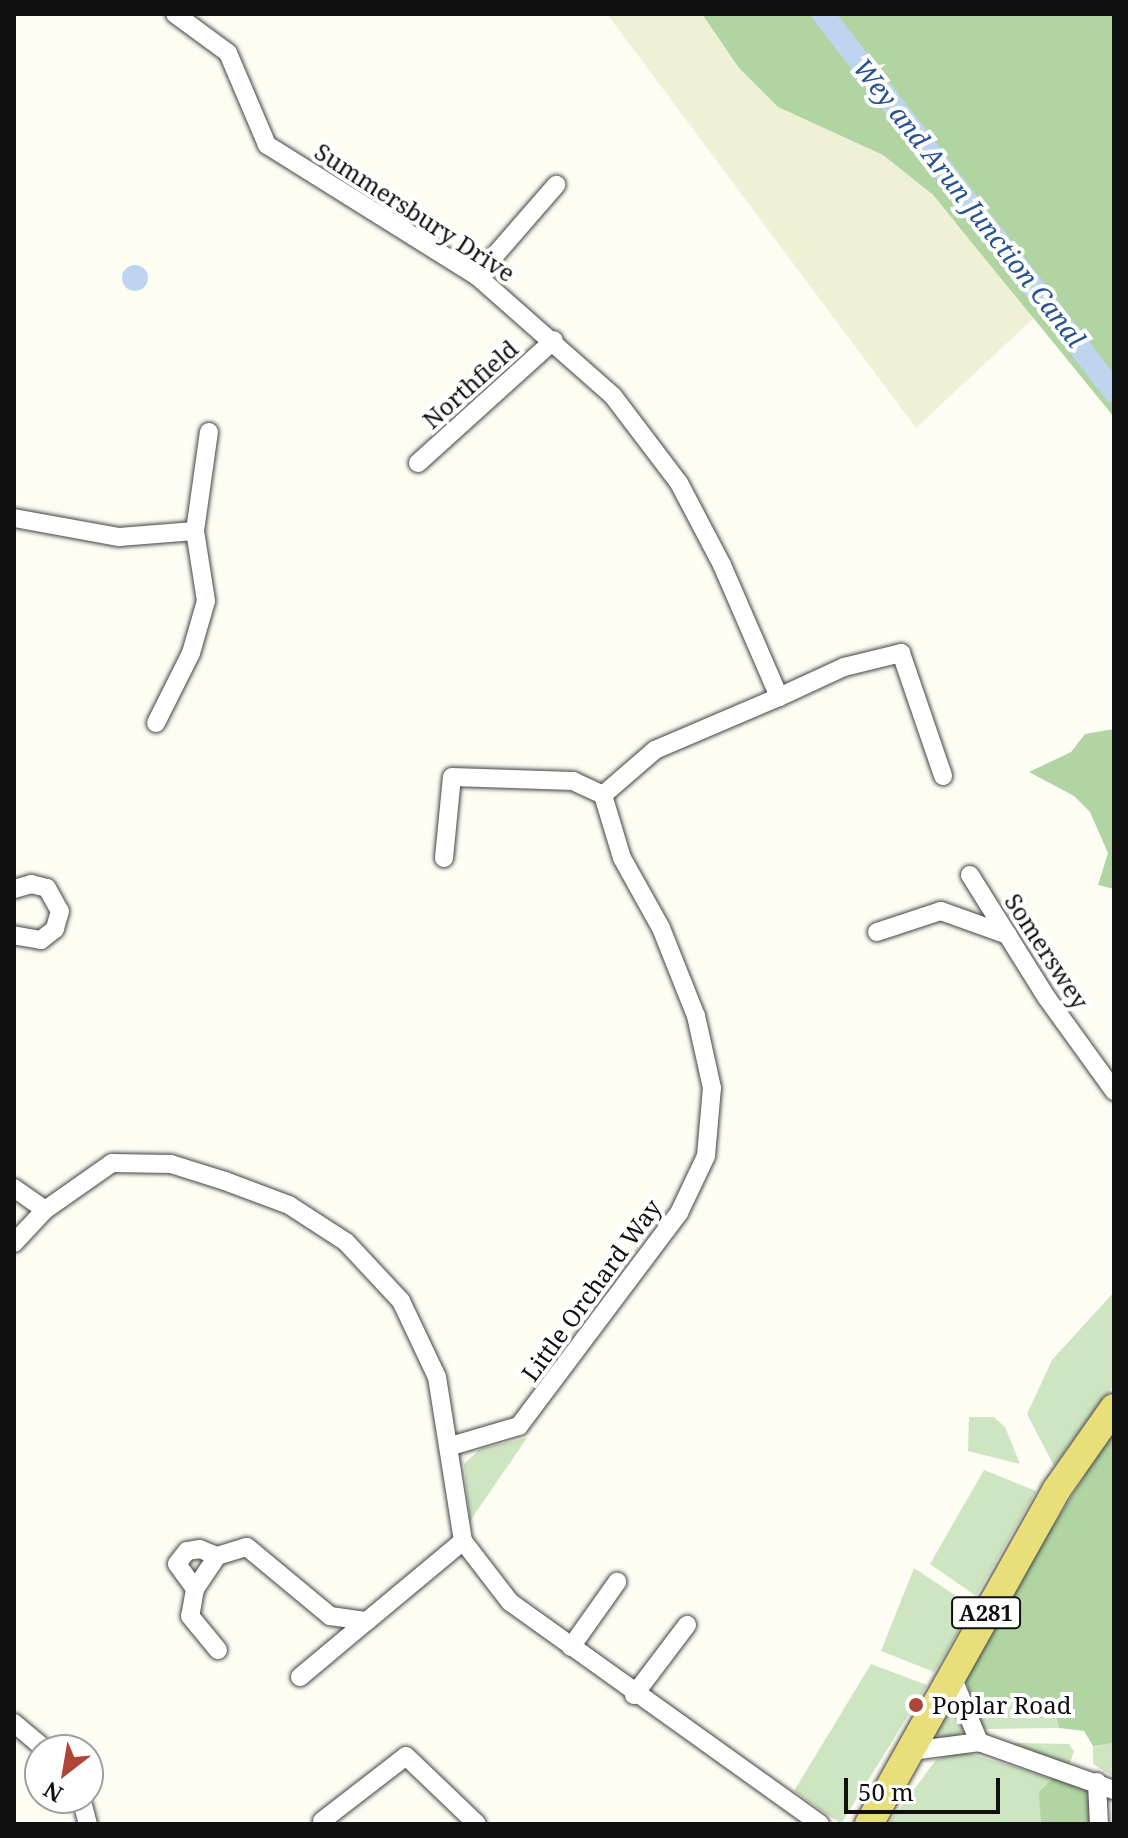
<!DOCTYPE html>
<style>
body{margin:0}
#map{position:relative;width:1128px;height:1838px;overflow:hidden;background:#fdfdf4;font-family:"Noto Serif",serif}
div>[style]{position:absolute}
.farmland>*{inset:0;background:#eff1d6}
.green>*{inset:0;background:#cee5c1}
.forest>*{inset:0;background:#b0d4a2}
.water>*{inset:0;background:#bed5ef}
.round{border-radius:50%}
.canal>*{height:22px;margin:-11px;padding:0 11px;transform-origin:11px;border-radius:11px;background:#bed5ef}
.roads{filter:drop-shadow(0 0 2px #434343) drop-shadow(0 0 2px #434343)}
.minor>*{height:18px;margin:-9px;padding:0 9px;transform-origin:9px;border-radius:9px;background:#fff}
.primary>*{height:28px;margin:-14px;padding:0 14px;transform-origin:14px;border-radius:14px;background:#e8de7a}
.dots>*{width:22px;height:22px;translate:-50% -50%;box-sizing:border-box;border:4px solid #fff;border-radius:50%}
span{translate:-50% -50%;white-space:nowrap;text-align:center;line-height:1.15;-webkit-text-stroke:8px #fff;paint-order:stroke}
.shield-label span{padding:2px 6px;background:#fff;border:2px solid;border-radius:6px;-webkit-text-stroke-width:0}
.shield-label{font-size:22px;color:#101010;font-weight:700}
.street-label{font-size:24px;color:#101010}
.poi-label{font-size:24px;color:#101010}
.left{translate:0 -50%;text-align:left}
.water-label{font-size:26px;color:#275393;font-style:italic}
.frame{position:absolute;inset:0;border:16px solid #101010;pointer-events:none}
.north{position:absolute;left:24px;top:1734px;width:80px;height:80px;box-sizing:border-box;background:#fff;border:2px solid #9f9f9f;border-radius:50%;rotate:211deg;font-size:22px;font-weight:700;line-height:32px;text-align:center;color:#101010}
.north::after{content:'';display:block;margin:auto;width:28px;height:36px;background:#af4538;clip-path:polygon(50% 0,100% 100%,50% 72%,0 100%)}
.scale{position:absolute;left:844px;top:1778px;width:156px;height:36px;box-sizing:border-box;border:4px solid #101010;border-top:0;padding-left:10px;font-size:24px;line-height:28px;white-space:nowrap;color:#101010;-webkit-text-stroke:6px #fff;paint-order:stroke}
</style>
<div id="map">
<div class="farmland">
<div style="clip-path:polygon(607px 14px,702px 14px,739px 68px,778px 107px,883px 155px,932px 195px,1036px 316px,916px 428px)"></div>
</div>
<div class="green">
<div style="clip-path:polygon(1114px 1292px,1114px 1385px,1054px 1466px,1027px 1414px,1052px 1360px)"></div>
<div style="clip-path:polygon(969px 1417px,994px 1417px,1005px 1427px,1020px 1464px,968px 1451px)"></div>
<div style="clip-path:polygon(527px 1438px,470px 1521px,464px 1464px,480px 1449px)"></div>
<div style="clip-path:polygon(984px 1470px,1036px 1491px,976px 1596px,930px 1564px)"></div>
<div style="clip-path:polygon(914px 1568px,973px 1607px,934px 1672px,881px 1651px)"></div>
<div style="clip-path:polygon(871px 1664px,927px 1685px,841px 1824px,794px 1791px)"></div>
<div style="clip-path:polygon(1022px 1696px,1055px 1711px,1059px 1728px,983px 1729px,975px 1711px)"></div>
<div style="clip-path:polygon(953px 1697px,966px 1727px,957px 1737px,939px 1737px,936px 1733px)"></div>
<div style="clip-path:polygon(1014px 1743px,1069px 1744px,1074px 1751px,1069px 1766px,1011px 1746px)"></div>
<div style="clip-path:polygon(1114px 1743px,1114px 1777px,1093px 1764px,1093px 1746px)"></div>
<div style="clip-path:polygon(961px 1751px,1087px 1789px,1092px 1824px,888px 1824px,936px 1760px)"></div>
</div>
<div class="forest">
<div style="clip-path:polygon(702px 14px,1114px 14px,1114px 417px,933px 195px,883px 155px,778px 107px,739px 68px)"></div>
<div style="clip-path:polygon(1114px 729px,1114px 889px,1098px 885px,1108px 853px,1090px 812px,1074px 796px,1029px 772px,1071px 752px,1085px 734px)"></div>
<div style="clip-path:polygon(1114px 1428px,1114px 1743px,1093px 1746px,1084px 1731px,1059px 1728px,1055px 1711px,1023px 1696px,975px 1711px,963px 1671px)"></div>
<div style="clip-path:polygon(1053px 1778px,1087px 1789px,1092px 1824px,1041px 1824px,1039px 1792px)"></div>
</div>
<div class="water">
<div class="round" style="left:122px;top:265px;width:26px;height:26px"></div>
</div>
<div class="canal">
<div style="left:823px;top:14px;width:477px;rotate:52.4deg"></div>
</div>
<div class="roads">
<div class="minor">
<div style="left:175px;top:14px;width:66px;rotate:36.3deg"></div>
<div style="left:228px;top:53px;width:100px;rotate:67deg"></div>
<div style="left:267px;top:145px;width:248px;rotate:32deg"></div>
<div style="left:477px;top:276px;width:181px;rotate:41.4deg"></div>
<div style="left:613px;top:396px;width:109px;rotate:52.8deg"></div>
<div style="left:679px;top:483px;width:93px;rotate:62.3deg"></div>
<div style="left:722px;top:565px;width:144px;rotate:66.6deg"></div>
<div style="left:779px;top:697px;width:135px;rotate:156.9deg"></div>
<div style="left:655px;top:750px;width:69px;rotate:139.1deg"></div>
<div style="left:477px;top:276px;width:121px;rotate:-49deg"></div>
<div style="left:418px;top:463px;width:183px;rotate:-42.1deg"></div>
<div style="left:14px;top:518px;width:107px;rotate:10.3deg"></div>
<div style="left:119px;top:537px;width:76px;rotate:-4.5deg"></div>
<div style="left:779px;top:697px;width:72px;rotate:-24.8deg"></div>
<div style="left:844px;top:667px;width:59px;rotate:-13.8deg"></div>
<div style="left:901px;top:653px;width:130px;rotate:71.1deg"></div>
<div style="left:156px;top:723px;width:78px;rotate:-63.4deg"></div>
<div style="left:191px;top:653px;width:54px;rotate:-73.9deg"></div>
<div style="left:206px;top:601px;width:71px;rotate:-98.9deg"></div>
<div style="left:195px;top:531px;width:100px;rotate:-82deg"></div>
<div style="left:444px;top:858px;width:81px;rotate:-84.4deg"></div>
<div style="left:452px;top:777px;width:121px;rotate:1.9deg"></div>
<div style="left:573px;top:781px;width:33px;rotate:25deg"></div>
<div style="left:970px;top:875px;width:145px;rotate:58deg"></div>
<div style="left:1047px;top:998px;width:115px;rotate:54.2deg"></div>
<div style="left:14px;top:889px;width:18px;rotate:-16deg"></div>
<div style="left:31px;top:884px;width:16px;rotate:14deg"></div>
<div style="left:47px;top:888px;width:26px;rotate:61deg"></div>
<div style="left:60px;top:911px;width:19px;rotate:106deg"></div>
<div style="left:55px;top:929px;width:18px;rotate:142deg"></div>
<div style="left:41px;top:940px;width:27px;rotate:-170deg"></div>
<div style="left:877px;top:932px;width:67px;rotate:-18.2deg"></div>
<div style="left:941px;top:911px;width:71px;rotate:19.7deg"></div>
<div style="left:14px;top:1188px;width:38px;rotate:35deg"></div>
<div style="left:14px;top:1243px;width:45px;rotate:-46.8deg"></div>
<div style="left:45px;top:1210px;width:82px;rotate:-35deg"></div>
<div style="left:112px;top:1163px;width:59px;rotate:1deg"></div>
<div style="left:171px;top:1164px;width:57px;rotate:17.5deg"></div>
<div style="left:225px;top:1181px;width:68px;rotate:20.6deg"></div>
<div style="left:289px;top:1205px;width:68px;rotate:33deg"></div>
<div style="left:346px;top:1242px;width:81px;rotate:47deg"></div>
<div style="left:401px;top:1301px;width:84px;rotate:64.7deg"></div>
<div style="left:437px;top:1377px;width:166px;rotate:81deg"></div>
<div style="left:463px;top:1541px;width:77px;rotate:52.4deg"></div>
<div style="left:510px;top:1602px;width:381px;rotate:35.6deg"></div>
<div style="left:451px;top:1446px;width:71px;rotate:-16.4deg"></div>
<div style="left:519px;top:1426px;width:266px;rotate:-53.1deg"></div>
<div style="left:679px;top:1213px;width:63px;rotate:-64.7deg"></div>
<div style="left:706px;top:1156px;width:68px;rotate:-85deg"></div>
<div style="left:712px;top:1088px;width:74px;rotate:-102.5deg"></div>
<div style="left:696px;top:1016px;width:95px;rotate:-111.7deg"></div>
<div style="left:661px;top:928px;width:80px;rotate:-119.1deg"></div>
<div style="left:622px;top:858px;width:66px;rotate:-106.8deg"></div>
<div style="left:217px;top:1556px;width:18px;rotate:-158deg"></div>
<div style="left:200px;top:1549px;width:13px;rotate:171deg"></div>
<div style="left:187px;top:1551px;width:16px;rotate:128deg"></div>
<div style="left:177px;top:1564px;width:31px;rotate:54deg"></div>
<div style="left:195px;top:1589px;width:40px;rotate:-56deg"></div>
<div style="left:217px;top:1556px;width:31px;rotate:-17deg"></div>
<div style="left:247px;top:1547px;width:108px;rotate:39.7deg"></div>
<div style="left:330px;top:1616px;width:37px;rotate:8deg"></div>
<div style="left:367px;top:1621px;width:125px;rotate:-39.8deg"></div>
<div style="left:195px;top:1589px;width:27px;rotate:100deg"></div>
<div style="left:190px;top:1616px;width:44px;rotate:50.5deg"></div>
<div style="left:571px;top:1647px;width:80px;rotate:-54.7deg"></div>
<div style="left:951px;top:1674px;width:74px;rotate:67.6deg"></div>
<div style="left:300px;top:1677px;width:87px;rotate:-39.9deg"></div>
<div style="left:634px;top:1695px;width:88px;rotate:-52.9deg"></div>
<div style="left:14px;top:1723px;width:42px;rotate:40.2deg"></div>
<div style="left:911px;top:1751px;width:69px;rotate:-7.5deg"></div>
<div style="left:979px;top:1742px;width:143px;rotate:19.6deg"></div>
<div style="left:1097px;top:1782px;width:42px;rotate:87.3deg"></div>
<div style="left:81px;top:1798px;width:27px;rotate:75deg"></div>
<div style="left:322px;top:1821px;width:106px;rotate:-37.7deg"></div>
<div style="left:406px;top:1756px;width:98px;rotate:43.8deg"></div>
</div>
<div class="primary">
<div style="left:869px;top:1824px;width:384px;rotate:-60.7deg"></div>
<div style="left:1057px;top:1489px;width:99px;rotate:-54.9deg"></div>
</div>
</div>
<div class="dots">
<div style="left:916px;top:1705px;background:#af4538"></div>
</div>
<div class="shield-label">
<span style="left:986px;top:1613px">A281</span>
</div>
<div class="street-label">
<span style="left:415px;top:212px;rotate:33deg">Summersbury Drive</span>
<span style="left:470px;top:384px;rotate:-42deg">Northfield</span>
<span style="left:1047px;top:951px;rotate:57deg">Somerswey</span>
<span style="left:591px;top:1290px;rotate:-54deg">Little Orchard Way</span>
</div>
<div class="poi-label">
<span class="left" style="left:932px;top:1705px">Poplar Road</span>
</div>
<div class="water-label">
<span style="left:969px;top:203px;rotate:52deg">Wey and Arun Junction Canal</span>
</div>
<div class="frame"></div>
<div class="north">N</div>
<div class="scale">50 m</div>
</div>
